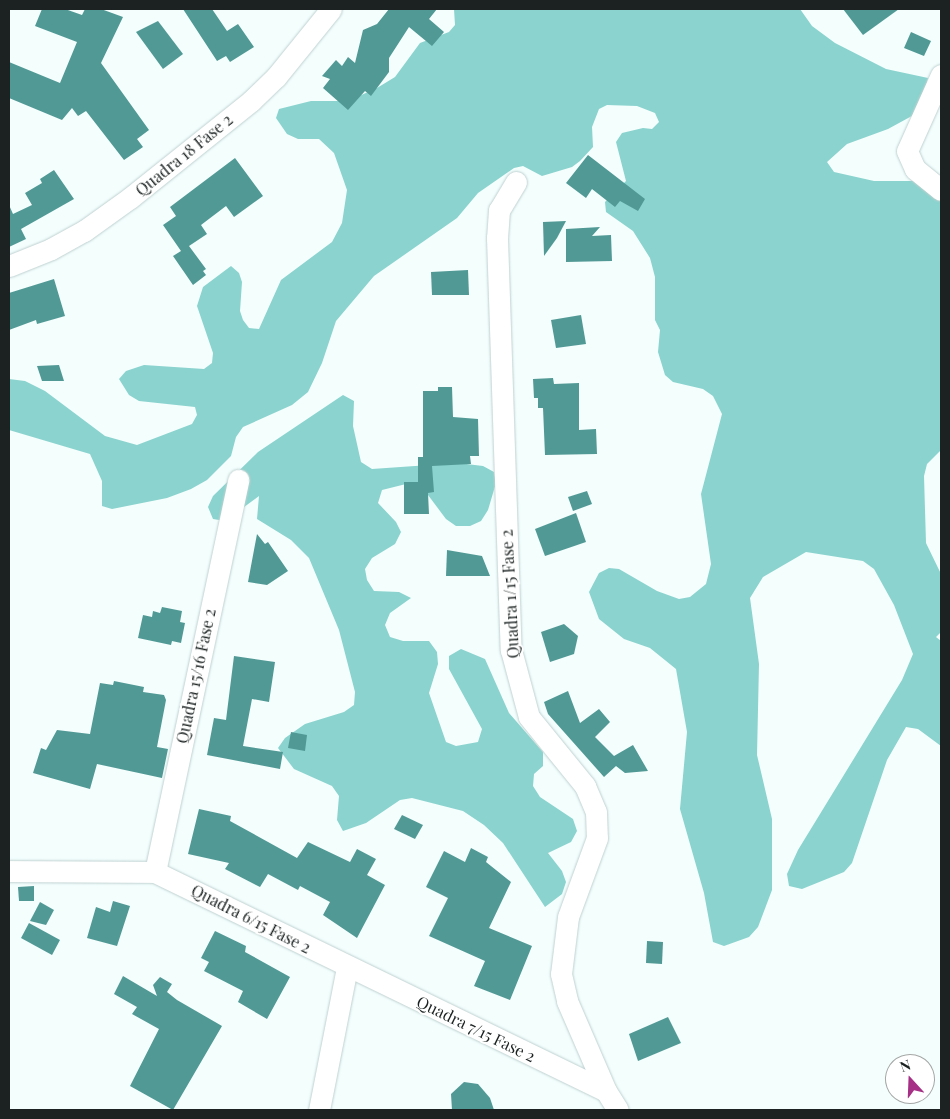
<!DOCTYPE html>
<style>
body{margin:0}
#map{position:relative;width:950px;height:1119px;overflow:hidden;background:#f3fefd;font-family:"Playfair Display",serif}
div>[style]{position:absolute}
.forest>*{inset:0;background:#8ad3ce}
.building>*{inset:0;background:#519995}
.roads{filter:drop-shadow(0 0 1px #bfd1d0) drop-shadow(0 0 1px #bfd1d0)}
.street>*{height:21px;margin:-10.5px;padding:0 10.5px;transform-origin:10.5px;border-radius:10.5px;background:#fff}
span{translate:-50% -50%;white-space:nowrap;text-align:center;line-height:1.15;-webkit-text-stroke:4px #fff;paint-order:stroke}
.street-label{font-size:16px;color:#1b2221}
.frame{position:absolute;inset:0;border:10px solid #1b2221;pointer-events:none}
.north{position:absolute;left:885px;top:1054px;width:50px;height:50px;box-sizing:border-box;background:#fff;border:1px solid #a4a7a6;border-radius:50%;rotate:340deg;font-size:14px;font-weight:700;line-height:20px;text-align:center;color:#1b2221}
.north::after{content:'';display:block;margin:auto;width:18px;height:22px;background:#a73087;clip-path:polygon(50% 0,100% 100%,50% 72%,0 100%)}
</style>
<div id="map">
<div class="forest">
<div style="clip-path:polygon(454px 9px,800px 9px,812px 26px,835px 43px,886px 69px,928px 78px,921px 111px,888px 129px,847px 144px,827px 162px,834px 172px,874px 181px,917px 181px,941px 189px,941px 450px,927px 464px,924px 476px,926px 543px,941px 574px,941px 632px,936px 637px,941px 641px,941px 746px,918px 729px,906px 727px,887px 760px,852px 863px,844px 872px,802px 889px,789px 886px,787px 874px,798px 850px,902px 680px,913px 654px,894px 605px,874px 569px,863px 561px,806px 552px,763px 577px,750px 598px,759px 664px,757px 755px,772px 819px,772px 890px,758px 927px,749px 937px,724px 946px,713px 942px,704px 893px,680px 809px,687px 732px,676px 669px,650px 648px,624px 639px,599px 619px,589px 592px,599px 573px,609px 568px,619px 569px,657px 591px,679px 599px,690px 597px,706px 584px,711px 564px,701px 494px,722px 414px,713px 396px,703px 389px,673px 382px,665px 375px,658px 352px,660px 330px,655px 320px,655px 277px,650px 258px,633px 231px,606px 212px,605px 202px,626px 181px,616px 142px,622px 133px,643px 128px,652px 129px,659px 122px,655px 113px,637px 106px,607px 105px,599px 109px,592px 127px,593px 147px,580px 161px,572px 167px,542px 176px,523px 166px,514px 168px,478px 193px,457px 218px,374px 276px,336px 321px,322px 363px,308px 392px,292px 405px,243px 427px,236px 437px,231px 456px,207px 480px,191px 489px,167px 498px,112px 509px,102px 506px,102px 481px,90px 454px,9px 430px,9px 379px,25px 381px,45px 391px,105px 436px,137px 445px,192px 424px,197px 415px,195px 407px,139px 401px,129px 395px,119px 379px,126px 371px,144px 365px,204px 369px,212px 363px,213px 353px,197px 306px,203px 287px,231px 266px,239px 273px,242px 282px,240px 311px,243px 320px,249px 328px,259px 329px,281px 280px,332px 242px,342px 223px,347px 190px,334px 153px,319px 139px,298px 139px,287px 134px,276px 118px,279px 109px,311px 101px,348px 101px,377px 88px,395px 77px,420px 43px,449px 32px,455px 25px)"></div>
<div style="clip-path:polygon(343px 395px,354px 401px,353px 426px,361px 462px,372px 469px,458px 463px,483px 466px,494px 472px,496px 483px,488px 510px,481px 521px,470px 526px,456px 526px,446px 519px,422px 487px,410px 483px,382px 490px,378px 503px,396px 522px,401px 532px,395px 544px,372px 558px,365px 569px,367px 580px,374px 591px,399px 592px,411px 598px,390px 613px,385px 625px,390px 637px,403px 641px,429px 641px,437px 652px,438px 664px,429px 693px,446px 742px,456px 746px,478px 742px,482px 729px,449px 669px,449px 656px,461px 649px,485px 659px,509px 713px,543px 752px,543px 766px,534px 774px,533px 786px,540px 797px,573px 819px,577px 831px,571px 842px,548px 853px,562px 871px,566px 882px,562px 894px,545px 907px,503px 843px,484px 825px,463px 811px,412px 798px,400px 800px,366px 823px,343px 831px,337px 820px,339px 796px,332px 786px,294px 769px,278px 748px,285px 738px,305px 724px,344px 712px,354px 705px,355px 692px,339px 630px,309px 558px,291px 540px,257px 519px,259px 496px,225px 521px,213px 519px,208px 507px,213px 496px,258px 452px)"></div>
</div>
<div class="building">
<div style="clip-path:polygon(42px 9px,65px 9px,82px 15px,85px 9px,101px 9px,123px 17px,101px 63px,149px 130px,137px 139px,143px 147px,124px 160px,86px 111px,78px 116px,72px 108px,62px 120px,9px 98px,9px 62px,60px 83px,77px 42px,35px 26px)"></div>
<div style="clip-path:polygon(183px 9px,212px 9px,227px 31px,238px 24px,254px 47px,230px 62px,226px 56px,217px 61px)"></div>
<div style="clip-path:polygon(389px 9px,437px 9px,429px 19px,444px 32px,432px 46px,409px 27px,389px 58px,389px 72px,371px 96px,365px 91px,348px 110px,323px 88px,330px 79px,322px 76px,336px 60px,342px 66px,348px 57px,355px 63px,363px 30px,377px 24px)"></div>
<div style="clip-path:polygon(843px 9px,899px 9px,863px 35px)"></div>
<div style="clip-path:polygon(158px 21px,183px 54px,163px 69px,136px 32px)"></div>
<div style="clip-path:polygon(911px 32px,931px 41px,924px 56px,904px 48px)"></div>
<div style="clip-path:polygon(588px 155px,645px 199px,638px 211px,620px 201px,615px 207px,592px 189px,586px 198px,566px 183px)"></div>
<div style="clip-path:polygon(235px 158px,263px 196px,234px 217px,226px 206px,201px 225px,207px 234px,189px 246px,206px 269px,203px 271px,206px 275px,193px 285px,173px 256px,181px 251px,163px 225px,176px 216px,170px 207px)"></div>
<div style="clip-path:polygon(54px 170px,74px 199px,21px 229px,26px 239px,9px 247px,9px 205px,13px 214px,32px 205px,25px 193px,42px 183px,40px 179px)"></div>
<div style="clip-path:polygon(566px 221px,557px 238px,544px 256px,543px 222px)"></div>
<div style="clip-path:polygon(600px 227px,592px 236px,611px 235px,612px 261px,566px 262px,566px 229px)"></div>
<div style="clip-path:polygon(468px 270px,469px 295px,432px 295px,431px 272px)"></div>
<div style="clip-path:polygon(54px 279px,65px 316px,37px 324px,36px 320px,9px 330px,9px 293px)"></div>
<div style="clip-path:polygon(581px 315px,586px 344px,556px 348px,551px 320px)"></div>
<div style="clip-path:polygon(59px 365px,64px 381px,42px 381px,37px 366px)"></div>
<div style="clip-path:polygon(553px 378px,554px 384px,579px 383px,579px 430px,596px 429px,597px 454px,545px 455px,543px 408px,538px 408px,538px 398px,534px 398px,533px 379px)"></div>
<div style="clip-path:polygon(438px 387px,452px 387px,453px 417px,478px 419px,479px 456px,470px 456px,471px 464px,432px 466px,434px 492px,428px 493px,429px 514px,404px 514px,404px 482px,418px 482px,418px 457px,423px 457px,423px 391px,438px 391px)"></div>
<div style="clip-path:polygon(587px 491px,592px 504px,573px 511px,568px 497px)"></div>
<div style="clip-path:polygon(576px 513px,586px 542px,545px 556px,535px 529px)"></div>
<div style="clip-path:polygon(257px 534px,265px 544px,268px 542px,288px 571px,267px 585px,248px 582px)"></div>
<div style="clip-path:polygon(447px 550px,482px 556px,490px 576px,446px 576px)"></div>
<div style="clip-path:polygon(162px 607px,182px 611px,180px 622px,185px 623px,181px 643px,172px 641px,171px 645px,138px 638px,143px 615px,152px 617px,153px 611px,160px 613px)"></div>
<div style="clip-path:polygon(564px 624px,578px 636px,574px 654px,550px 662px,541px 632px)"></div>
<div style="clip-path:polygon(234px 656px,275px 662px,269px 702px,252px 699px,243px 746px,283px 752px,280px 769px,207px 755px,214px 718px,226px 720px)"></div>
<div style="clip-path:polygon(114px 681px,144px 687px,143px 692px,164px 695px,166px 700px,157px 747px,168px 749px,162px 778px,97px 764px,90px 789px,33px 773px,41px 748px,46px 750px,57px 730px,90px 734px,100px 683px,113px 685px)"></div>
<div style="clip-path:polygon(568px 691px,580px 723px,599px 709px,610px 722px,595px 737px,614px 756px,633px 745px,648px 771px,625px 773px,616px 766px,604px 777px,548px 714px,544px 702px)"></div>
<div style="clip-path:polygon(291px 732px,307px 735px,305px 751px,288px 748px)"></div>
<div style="clip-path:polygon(199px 809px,231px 816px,230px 821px,297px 858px,308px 842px,350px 862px,357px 849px,376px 859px,367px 875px,385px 885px,357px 938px,323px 915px,330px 902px,300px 886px,298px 890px,268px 874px,260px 887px,225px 869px,229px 863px,188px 854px)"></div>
<div style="clip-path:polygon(402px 815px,423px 825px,415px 839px,394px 829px)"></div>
<div style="clip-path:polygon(471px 848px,488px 857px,486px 862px,511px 882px,489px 928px,532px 946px,510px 1000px,474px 986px,485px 961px,429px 936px,448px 898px,426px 887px,444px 851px,465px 862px)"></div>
<div style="clip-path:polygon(34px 886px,34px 901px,19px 901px,18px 887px)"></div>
<div style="clip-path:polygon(113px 901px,130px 906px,117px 946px,87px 938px,96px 907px,110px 912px)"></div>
<div style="clip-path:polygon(40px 902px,54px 910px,46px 925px,30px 921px)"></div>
<div style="clip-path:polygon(29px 923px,60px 940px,52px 955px,21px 938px)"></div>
<div style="clip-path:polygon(215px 931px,246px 946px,245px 952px,290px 977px,267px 1019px,238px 1002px,243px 991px,204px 971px,209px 962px,201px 958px)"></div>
<div style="clip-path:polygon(647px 941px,663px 942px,662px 964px,646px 963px)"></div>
<div style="clip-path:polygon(123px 976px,157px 996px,153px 985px,160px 977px,172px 984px,167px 992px,177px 1000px,222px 1026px,173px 1110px,130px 1086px,159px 1029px,132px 1014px,137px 1007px,114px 994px)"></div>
<div style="clip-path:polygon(668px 1017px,681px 1043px,638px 1061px,629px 1034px)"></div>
<div style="clip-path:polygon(464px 1082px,478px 1084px,490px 1098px,494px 1110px,452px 1110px,451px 1094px)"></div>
</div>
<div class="roads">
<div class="street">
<div style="left:941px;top:75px;width:83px;rotate:114.1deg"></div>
<div style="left:907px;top:151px;width:20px;rotate:66deg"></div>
<div style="left:915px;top:169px;width:33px;rotate:39deg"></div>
<div style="left:516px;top:182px;width:33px;rotate:121deg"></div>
<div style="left:499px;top:210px;width:28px;rotate:94deg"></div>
<div style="left:497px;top:238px;width:412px;rotate:88.1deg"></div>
<div style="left:511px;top:650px;width:69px;rotate:75deg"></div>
<div style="left:529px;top:717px;width:89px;rotate:50.9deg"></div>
<div style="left:585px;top:786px;width:28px;rotate:67deg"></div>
<div style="left:596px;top:812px;width:26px;rotate:88deg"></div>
<div style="left:597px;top:838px;width:84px;rotate:110.2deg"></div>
<div style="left:568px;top:917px;width:57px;rotate:97deg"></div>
<div style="left:561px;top:974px;width:28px;rotate:77deg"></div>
<div style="left:567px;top:1001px;width:98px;rotate:66.6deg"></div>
<div style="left:606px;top:1091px;width:22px;rotate:58deg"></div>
<div style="left:9px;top:266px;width:45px;rotate:-22deg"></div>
<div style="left:51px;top:249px;width:38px;rotate:-29deg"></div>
<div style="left:84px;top:231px;width:57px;rotate:-35.7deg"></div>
<div style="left:130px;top:198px;width:155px;rotate:-38.7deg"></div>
<div style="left:251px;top:101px;width:35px;rotate:-44deg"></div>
<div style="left:276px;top:77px;width:87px;rotate:-51deg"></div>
<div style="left:9px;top:871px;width:146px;rotate:0.4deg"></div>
<div style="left:155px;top:872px;width:501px;rotate:25.9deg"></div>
<div style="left:155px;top:872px;width:401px;rotate:-78deg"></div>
<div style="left:319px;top:1110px;width:146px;rotate:-78.9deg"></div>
</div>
</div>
<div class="street-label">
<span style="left:184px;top:155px;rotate:-39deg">Quadra 18 Fase 2</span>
<span style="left:510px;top:594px;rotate:-93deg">Quadra 1/15 Fase 2</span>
<span style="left:196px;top:676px;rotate:-78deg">Quadra 15/16 Fase 2</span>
<span style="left:251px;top:919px;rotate:27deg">Quadra 6/15 Fase 2</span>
<span style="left:476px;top:1029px;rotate:26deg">Quadra 7/15 Fase 2</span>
</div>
<div class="frame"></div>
<div class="north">N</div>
</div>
